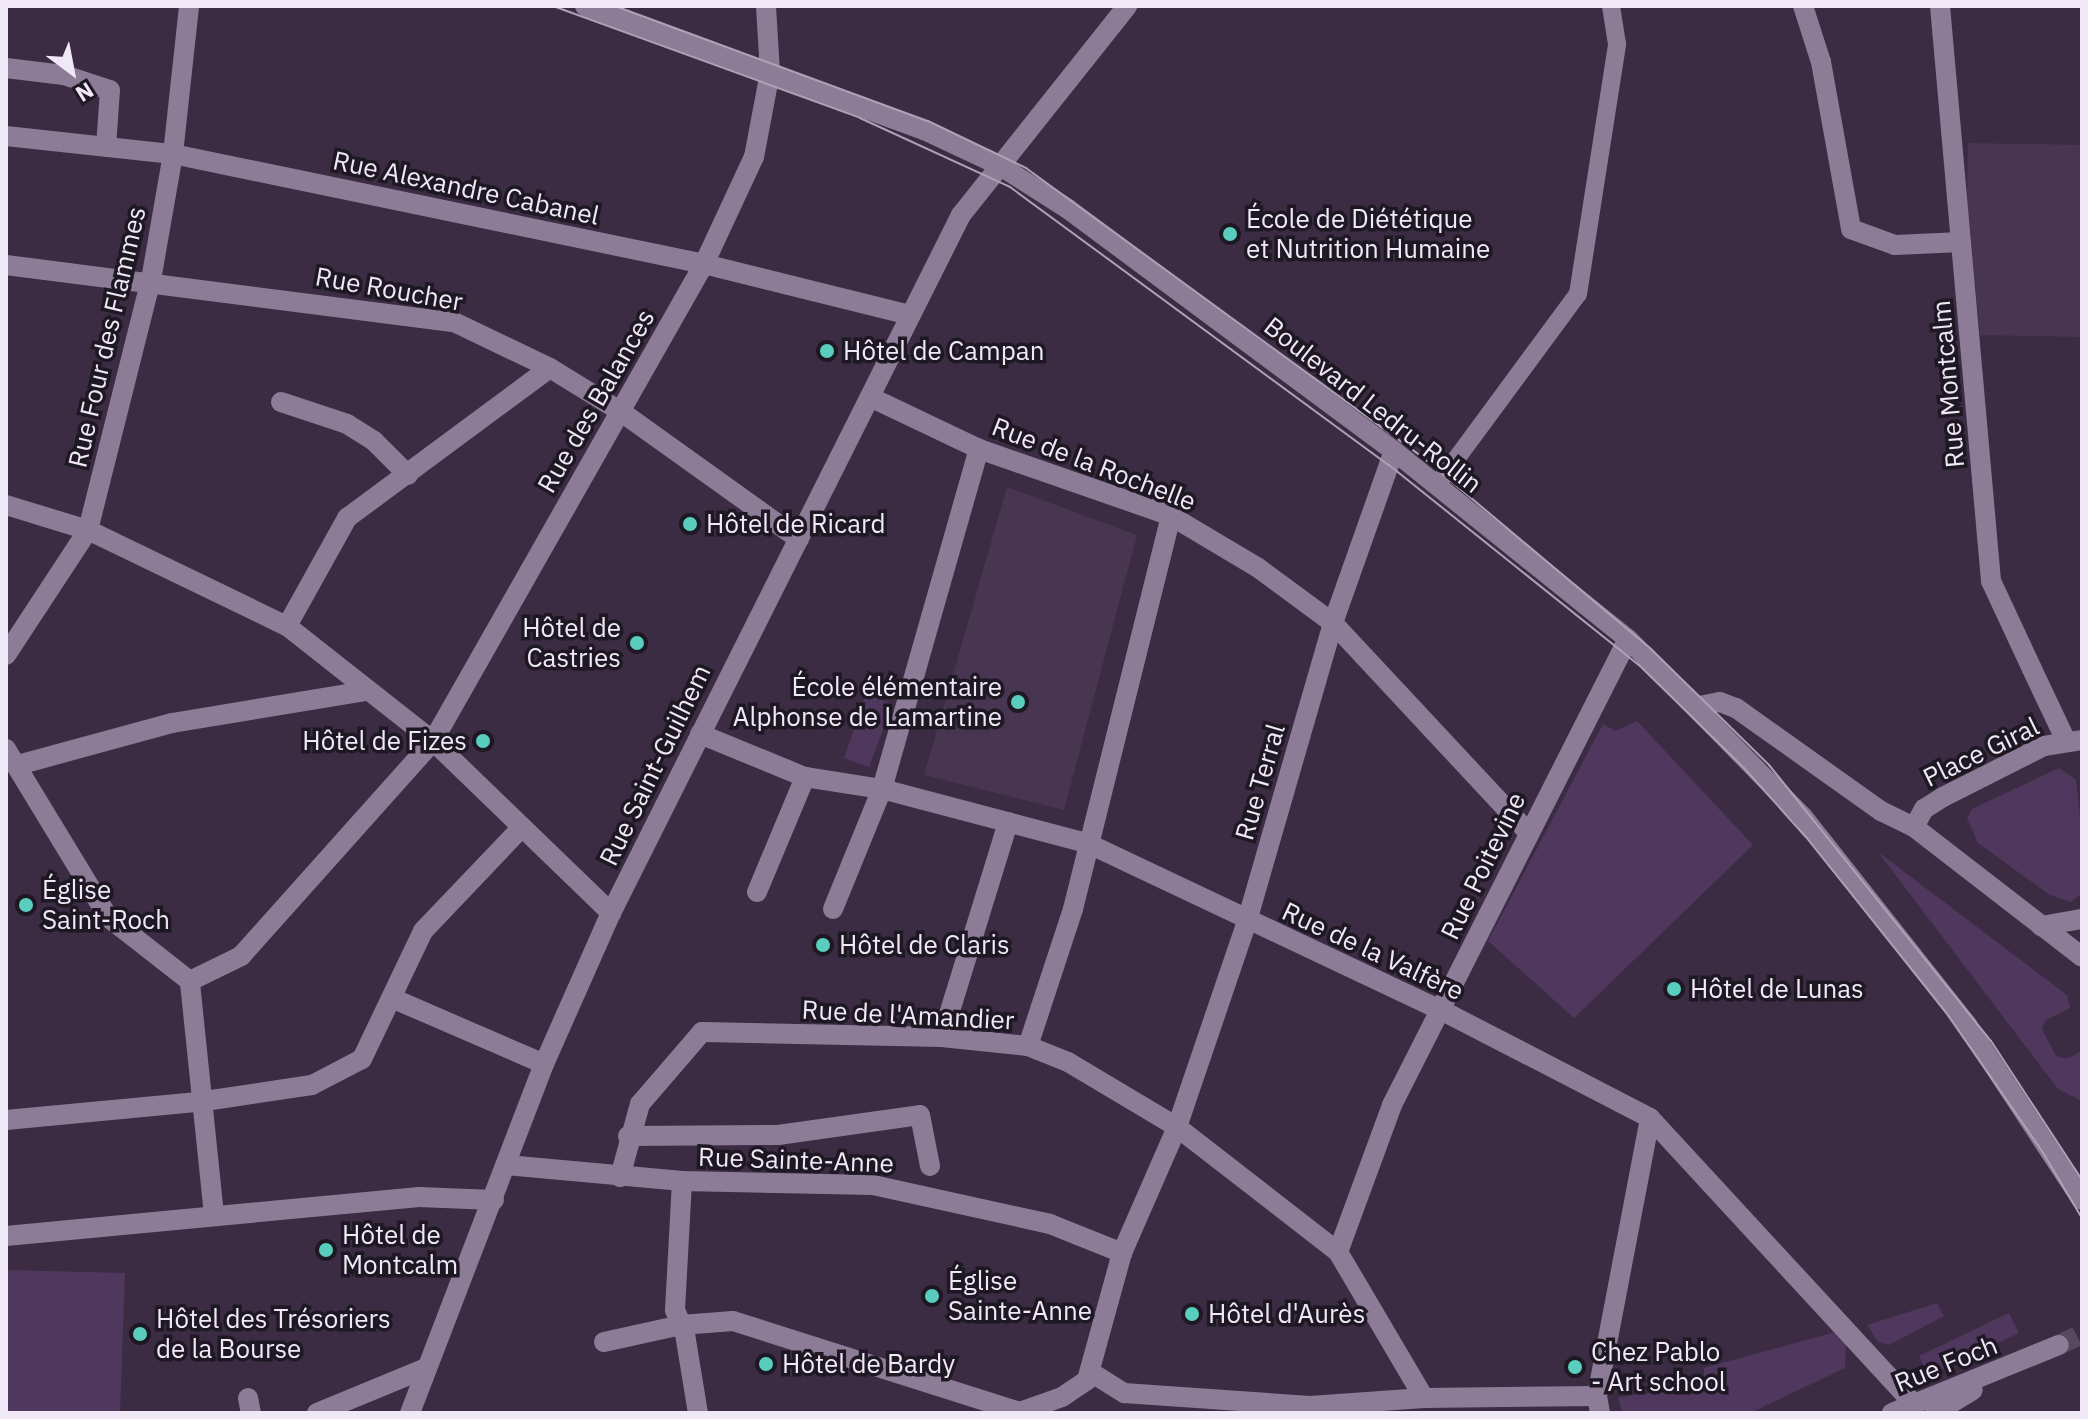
<!DOCTYPE html>
<meta charset="utf-8">
<style>
body{margin:0}
#map{position:relative;width:2088px;height:1419px;overflow:hidden;background:#3b2c44;font-family:"IBM Plex Sans",sans-serif}
div>[style]{position:absolute}
.built>*{inset:0;background:#473552}
.green>*{inset:0;background:#4f375d}
.minor-tunnel>*{height:20px;margin-top:-10px;transform-origin:0;background:repeating-linear-gradient(90deg,#56485f 0 20px,transparent 0 30px)}
.service>*{height:18px;margin:-9px;padding:0 9px;transform-origin:9px;border-radius:9px;background:#8d7c98}
.pedestrian>*{height:20px;margin:-10px;padding:0 10px;transform-origin:10px;border-radius:10px;background:#8d7c98}
.minor>*{height:20px;margin:-10px;padding:0 10px;transform-origin:10px;border-radius:10px;background:#8d7c98}
.tram>*{height:2px;margin:-1px;padding:0 1px;transform-origin:1px;border-radius:1px;background:#ada2b5}
.dots>*{width:22px;height:22px;translate:-50% -50%;box-sizing:border-box;border:4px solid #1e1823;border-radius:50%}
span{translate:-50% -50%;white-space:nowrap;text-align:center;line-height:1.15;-webkit-text-stroke:7px #1e1823;paint-order:stroke}
.street-label{font-size:26px;color:#f0e7f7}
.poi-label{font-size:26px;color:#f0e7f7}
.left{translate:0 -50%;text-align:left}
.right{translate:-100% -50%;text-align:right}
.frame{position:absolute;inset:0;border:8px solid #f0e7f7;pointer-events:none}
.north{position:absolute;left:32px;top:32px;width:80px;height:80px;-webkit-text-stroke:6px #1e1823;paint-order:stroke;rotate:148deg;font-size:22px;font-weight:700;line-height:32px;text-align:center;color:#f0e7f7}
.north::after{content:'';display:block;margin:auto;width:28px;height:36px;background:#f0e7f7;clip-path:polygon(50% 0,100% 100%,50% 72%,0 100%)}
</style>
<div id="map">
<div class="built">
<div style="clip-path:polygon(1968px 143px,2082px 145px,2082px 337px,1980px 335px,1967px 200px)"></div>
<div style="clip-path:polygon(1007px 487px,1137px 535px,1064px 810px,924px 775px)"></div>
</div>
<div class="green">
<div style="clip-path:polygon(866px 694px,893px 704px,869px 767px,844px 758px)"></div>
<div style="clip-path:polygon(1637px 721px,1753px 845px,1574px 1018px,1488px 941px,1603px 724px,1615px 731px)"></div>
<div style="clip-path:polygon(2059px 768px,2076px 780px,2082px 835px,2082px 893px,2071px 902px,2050px 895px,1978px 843px,1967px 818px,1972px 809px)"></div>
<div style="clip-path:polygon(1878px 852px,2067px 995px,2070px 1008px,2046px 1020px,2042px 1029px,2056px 1056px,2066px 1059px,2082px 1051px,2082px 1101px,2058px 1089px)"></div>
<div style="clip-path:polygon(8px 1270px,125px 1273px,120px 1413px,6px 1413px)"></div>
<div style="clip-path:polygon(1937px 1303px,1944px 1316px,1889px 1345px,1878px 1342px,1867px 1325px)"></div>
<div style="clip-path:polygon(2009px 1313px,2019px 1333px,1928px 1376px,1919px 1356px)"></div>
<div style="clip-path:polygon(1835px 1332px,1846px 1344px,1845px 1368px,1750px 1413px,1622px 1413px,1618px 1397px,1704px 1386px,1704px 1368px)"></div>
</div>
<div class="minor-tunnel">
<div style="left:2059px;top:1345px;width:25px;rotate:-26deg"></div>
</div>
<div class="service">
<div style="left:1437px;top:485px;width:237px;rotate:-53.6deg"></div>
<div style="left:1578px;top:294px;width:253px;rotate:-81.1deg"></div>
<div style="left:1617px;top:44px;width:38px;rotate:-99deg"></div>
</div>
<div class="pedestrian">
<div style="left:585px;top:6px;width:361px;rotate:20.1deg"></div>
<div style="left:924px;top:130px;width:83px;rotate:25deg"></div>
<div style="left:999px;top:165px;width:82px;rotate:32.5deg"></div>
<div style="left:1068px;top:209px;width:406px;rotate:36.6deg"></div>
<div style="left:1394px;top:451px;width:300px;rotate:38.8deg"></div>
<div style="left:1628px;top:639px;width:250px;rotate:45.5deg"></div>
<div style="left:1803px;top:817px;width:265px;rotate:51.7deg"></div>
<div style="left:1967px;top:1025px;width:209px;rotate:56.7deg"></div>
<div style="left:1803px;top:6px;width:59px;rotate:72.2deg"></div>
<div style="left:1821px;top:62px;width:170px;rotate:79.8deg"></div>
<div style="left:1851px;top:229px;width:47px;rotate:20deg"></div>
<div style="left:1895px;top:245px;width:66px;rotate:-2.6deg"></div>
<div style="left:1940px;top:6px;width:577px;rotate:84.93deg"></div>
<div style="left:1991px;top:581px;width:97px;rotate:65deg"></div>
<div style="left:6px;top:68px;width:58px;rotate:6.9deg"></div>
<div style="left:64px;top:75px;width:48px;rotate:18.1deg"></div>
<div style="left:110px;top:90px;width:57px;rotate:94deg"></div>
<div style="left:6px;top:136px;width:168px;rotate:6.2deg"></div>
<div style="left:173px;top:154px;width:542px;rotate:11.7deg"></div>
<div style="left:704px;top:264px;width:212px;rotate:13.9deg"></div>
<div style="left:6px;top:265px;width:452px;rotate:7.3deg"></div>
<div style="left:454px;top:322px;width:106px;rotate:25.6deg"></div>
<div style="left:550px;top:368px;width:82px;rotate:31.6deg"></div>
<div style="left:620px;top:411px;width:220px;rotate:35.6deg"></div>
<div style="left:870px;top:397px;width:121px;rotate:25.5deg"></div>
<div style="left:979px;top:449px;width:203px;rotate:19.2deg"></div>
<div style="left:1171px;top:516px;width:100px;rotate:30.7deg"></div>
<div style="left:1257px;top:567px;width:94px;rotate:36.4deg"></div>
<div style="left:1333px;top:623px;width:286px;rotate:47deg"></div>
<div style="left:281px;top:402px;width:70px;rotate:18.4deg"></div>
<div style="left:347px;top:424px;width:32px;rotate:32deg"></div>
<div style="left:374px;top:441px;width:48px;rotate:45deg"></div>
<div style="left:6px;top:505px;width:86px;rotate:17deg"></div>
<div style="left:88px;top:530px;width:221px;rotate:25.8deg"></div>
<div style="left:287px;top:626px;width:186px;rotate:38.2deg"></div>
<div style="left:433px;top:741px;width:248px;rotate:44deg"></div>
<div style="left:287px;top:626px;width:124px;rotate:-60.9deg"></div>
<div style="left:347px;top:518px;width:252px;rotate:-36.5deg"></div>
<div style="left:6px;top:655px;width:149px;rotate:-56.7deg"></div>
<div style="left:88px;top:530px;width:258px;rotate:-75.9deg"></div>
<div style="left:151px;top:280px;width:128px;rotate:-80.1deg"></div>
<div style="left:173px;top:154px;width:149px;rotate:-83.8deg"></div>
<div style="left:1699px;top:706px;width:21px;rotate:-11deg"></div>
<div style="left:1720px;top:702px;width:17px;rotate:21deg"></div>
<div style="left:1736px;top:708px;width:178px;rotate:35.4deg"></div>
<div style="left:700px;top:734px;width:113px;rotate:22.3deg"></div>
<div style="left:805px;top:777px;width:78px;rotate:8.9deg"></div>
<div style="left:882px;top:789px;width:212px;rotate:14.8deg"></div>
<div style="left:1087px;top:843px;width:391px;rotate:25.3deg"></div>
<div style="left:1441px;top:1010px;width:235px;rotate:27.3deg"></div>
<div style="left:1650px;top:1118px;width:388px;rotate:47.3deg"></div>
<div style="left:6px;top:749px;width:197px;rotate:58.7deg"></div>
<div style="left:108px;top:917px;width:104px;rotate:38deg"></div>
<div style="left:18px;top:765px;width:160px;rotate:-15.3deg"></div>
<div style="left:172px;top:723px;width:197px;rotate:-9.4deg"></div>
<div style="left:757px;top:892px;width:125px;rotate:-67.3deg"></div>
<div style="left:833px;top:909px;width:130px;rotate:-67.8deg"></div>
<div style="left:882px;top:789px;width:354px;rotate:-74.1deg"></div>
<div style="left:394px;top:999px;width:163px;rotate:23.4deg"></div>
<div style="left:942px;top:1037px;width:225px;rotate:-72.9deg"></div>
<div style="left:1028px;top:1046px;width:144px;rotate:-71.8deg"></div>
<div style="left:1073px;top:909px;width:405px;rotate:-76deg"></div>
<div style="left:6px;top:1120px;width:193px;rotate:-5.4deg"></div>
<div style="left:198px;top:1102px;width:115px;rotate:-8.5deg"></div>
<div style="left:312px;top:1085px;width:56px;rotate:-27.5deg"></div>
<div style="left:362px;top:1059px;width:142px;rotate:-64.5deg"></div>
<div style="left:423px;top:931px;width:142px;rotate:-46.4deg"></div>
<div style="left:628px;top:1136px;width:150px;rotate:-0.4deg"></div>
<div style="left:778px;top:1135px;width:143px;rotate:-8deg"></div>
<div style="left:920px;top:1115px;width:52px;rotate:78.9deg"></div>
<div style="left:507px;top:1165px;width:176px;rotate:5.2deg"></div>
<div style="left:682px;top:1181px;width:191px;rotate:1.2deg"></div>
<div style="left:873px;top:1185px;width:181px;rotate:12.4deg"></div>
<div style="left:1050px;top:1224px;width:78px;rotate:21.9deg"></div>
<div style="left:620px;top:1177px;width:76px;rotate:-74.7deg"></div>
<div style="left:640px;top:1104px;width:95px;rotate:-49.3deg"></div>
<div style="left:702px;top:1032px;width:240px;rotate:1.2deg"></div>
<div style="left:942px;top:1037px;width:86px;rotate:6deg"></div>
<div style="left:1028px;top:1046px;width:43px;rotate:21.8deg"></div>
<div style="left:1068px;top:1062px;width:127px;rotate:30.8deg"></div>
<div style="left:1177px;top:1127px;width:204px;rotate:37.8deg"></div>
<div style="left:1338px;top:1252px;width:169px;rotate:59.5deg"></div>
<div style="left:682px;top:1181px;width:129px;rotate:93.1deg"></div>
<div style="left:675px;top:1310px;width:26px;rotate:67deg"></div>
<div style="left:685px;top:1334px;width:80px;rotate:80.7deg"></div>
<div style="left:214px;top:1215px;width:235px;rotate:-95.9deg"></div>
<div style="left:190px;top:981px;width:57px;rotate:-26.1deg"></div>
<div style="left:241px;top:956px;width:288px;rotate:-48.2deg"></div>
<div style="left:433px;top:741px;width:549px;rotate:-60.4deg"></div>
<div style="left:704px;top:264px;width:118px;rotate:-65deg"></div>
<div style="left:754px;top:157px;width:86px;rotate:-79.3deg"></div>
<div style="left:770px;top:72px;width:66px;rotate:-93.5deg"></div>
<div style="left:6px;top:1236px;width:415px;rotate:-5.4deg"></div>
<div style="left:419px;top:1197px;width:75px;rotate:2.3deg"></div>
<div style="left:1338px;top:1252px;width:157px;rotate:-69.8deg"></div>
<div style="left:1392px;top:1105px;width:522px;rotate:-63.14deg"></div>
<div style="left:604px;top:1342px;width:79px;rotate:-12.4deg"></div>
<div style="left:681px;top:1325px;width:52px;rotate:-4.4deg"></div>
<div style="left:733px;top:1321px;width:301px;rotate:17.6deg"></div>
<div style="left:1020px;top:1412px;width:45px;rotate:-19.7deg"></div>
<div style="left:1062px;top:1397px;width:30px;rotate:-34deg"></div>
<div style="left:1087px;top:1380px;width:132px;rotate:-74.6deg"></div>
<div style="left:1122px;top:1253px;width:137px;rotate:-66.4deg"></div>
<div style="left:1177px;top:1127px;width:218px;rotate:-71.2deg"></div>
<div style="left:1247px;top:921px;width:310px;rotate:-73.9deg"></div>
<div style="left:1333px;top:623px;width:182px;rotate:-70.5deg"></div>
<div style="left:1092px;top:1373px;width:38px;rotate:32deg"></div>
<div style="left:1124px;top:1393px;width:186px;rotate:4deg"></div>
<div style="left:1310px;top:1406px;width:114px;rotate:-4deg"></div>
<div style="left:1424px;top:1398px;width:173px;rotate:-0.7deg"></div>
<div style="left:248px;top:1398px;width:15px;rotate:79deg"></div>
<div style="left:317px;top:1413px;width:118px;rotate:-22.4deg"></div>
<div style="left:410px;top:1413px;width:374px;rotate:-69deg"></div>
<div style="left:544px;top:1064px;width:165px;rotate:-66.1deg"></div>
<div style="left:611px;top:913px;width:781px;rotate:-63.37deg"></div>
<div style="left:961px;top:215px;width:267px;rotate:-51.5deg"></div>
<div style="left:1600px;top:1413px;width:17px;rotate:-100deg"></div>
<div style="left:1597px;top:1396px;width:283px;rotate:-79.2deg"></div>
</div>
<div class="minor">
<div style="left:2032px;top:669px;width:80px;rotate:64.7deg"></div>
<div style="left:1881px;top:811px;width:37px;rotate:26deg"></div>
<div style="left:1914px;top:827px;width:212px;rotate:37.7deg"></div>
<div style="left:1914px;top:827px;width:21px;rotate:-61deg"></div>
<div style="left:1924px;top:809px;width:22px;rotate:-32deg"></div>
<div style="left:1943px;top:797px;width:113px;rotate:-26.8deg"></div>
<div style="left:2044px;top:746px;width:38px;rotate:-9deg"></div>
<div style="left:2041px;top:926px;width:42px;rotate:-9.7deg"></div>
<div style="left:1892px;top:1413px;width:180px;rotate:-22.2deg"></div>
<div style="left:1935px;top:1413px;width:44px;rotate:-31.2deg"></div>
</div>
<div class="tram">
<div style="left:553px;top:6px;width:327px;rotate:20deg"></div>
<div style="left:860px;top:118px;width:165px;rotate:24.7deg"></div>
<div style="left:1010px;top:187px;width:470px;rotate:36.3deg"></div>
<div style="left:1389px;top:465px;width:320px;rotate:38.7deg"></div>
<div style="left:1639px;top:665px;width:147px;rotate:44.4deg"></div>
<div style="left:1744px;top:768px;width:93px;rotate:48.1deg"></div>
<div style="left:1806px;top:837px;width:223px;rotate:51.4deg"></div>
<div style="left:1945px;top:1011px;width:170px;rotate:55.3deg"></div>
<div style="left:2042px;top:1151px;width:78px;rotate:59.2deg"></div>
<div style="left:615px;top:6px;width:333px;rotate:20.2deg"></div>
<div style="left:928px;top:121px;width:109px;rotate:25.6deg"></div>
<div style="left:1026px;top:168px;width:489px;rotate:36.1deg"></div>
<div style="left:1421px;top:456px;width:300px;rotate:40deg"></div>
<div style="left:1651px;top:649px;width:165px;rotate:44.5deg"></div>
<div style="left:1769px;top:765px;width:354px;rotate:51.2deg"></div>
<div style="left:1991px;top:1041px;width:166px;rotate:56.8deg"></div>
</div>
<div class="dots">
<div style="left:1230px;top:234px;background:#59cebe"></div>
<div style="left:827px;top:351px;background:#59cebe"></div>
<div style="left:690px;top:524px;background:#59cebe"></div>
<div style="left:637px;top:643px;background:#59cebe"></div>
<div style="left:1018px;top:702px;background:#59cebe"></div>
<div style="left:483px;top:741px;background:#59cebe"></div>
<div style="left:26px;top:905px;background:#59cebe"></div>
<div style="left:823px;top:945px;background:#59cebe"></div>
<div style="left:1674px;top:989px;background:#59cebe"></div>
<div style="left:326px;top:1250px;background:#59cebe"></div>
<div style="left:932px;top:1296px;background:#59cebe"></div>
<div style="left:1192px;top:1314px;background:#59cebe"></div>
<div style="left:140px;top:1334px;background:#59cebe"></div>
<div style="left:766px;top:1364px;background:#59cebe"></div>
<div style="left:1575px;top:1367px;background:#59cebe"></div>
</div>
<div class="street-label">
<span style="left:466px;top:188px;rotate:12deg">Rue Alexandre Cabanel</span>
<span style="left:389px;top:289px;rotate:10deg">Rue Roucher</span>
<span style="left:107px;top:337px;rotate:-77deg">Rue Four des Flammes</span>
<span style="left:1948px;top:384px;rotate:-95deg">Rue Montcalm</span>
<span style="left:596px;top:401px;rotate:-60deg">Rue des Balances</span>
<span style="left:1373px;top:405px;rotate:38deg">Boulevard Ledru-Rollin</span>
<span style="left:1094px;top:464px;rotate:21deg">Rue de la Rochelle</span>
<span style="left:1981px;top:752px;rotate:-26deg">Place Giral</span>
<span style="left:655px;top:765px;rotate:-64deg">Rue Saint-Guilhem</span>
<span style="left:1260px;top:782px;rotate:-74deg">Rue Terral</span>
<span style="left:1483px;top:866px;rotate:-64deg">Rue Poitevine</span>
<span style="left:1373px;top:951px;rotate:25deg">Rue de la Valfère</span>
<span style="left:908px;top:1015px;rotate:3deg">Rue de l'Amandier</span>
<span style="left:796px;top:1160px;rotate:2deg">Rue Sainte-Anne</span>
<span style="left:1946px;top:1364px;rotate:-22deg">Rue Foch</span>
</div>
<div class="poi-label">
<span class="left" style="left:1246px;top:234px">École de Diététique<br>et Nutrition Humaine</span>
<span class="left" style="left:843px;top:351px">Hôtel de Campan</span>
<span class="left" style="left:706px;top:524px">Hôtel de Ricard</span>
<span class="right" style="left:621px;top:643px">Hôtel de<br>Castries</span>
<span class="right" style="left:1002px;top:702px">École élémentaire<br>Alphonse de Lamartine</span>
<span class="right" style="left:467px;top:741px">Hôtel de Fizes</span>
<span class="left" style="left:42px;top:905px">Église<br>Saint-Roch</span>
<span class="left" style="left:839px;top:945px">Hôtel de Claris</span>
<span class="left" style="left:1690px;top:989px">Hôtel de Lunas</span>
<span class="left" style="left:342px;top:1250px">Hôtel de<br>Montcalm</span>
<span class="left" style="left:948px;top:1296px">Église<br>Sainte-Anne</span>
<span class="left" style="left:1208px;top:1314px">Hôtel d'Aurès</span>
<span class="left" style="left:156px;top:1334px">Hôtel des Trésoriers<br>de la Bourse</span>
<span class="left" style="left:1591px;top:1367px">Chez Pablo<br>- Art school</span>
<span class="left" style="left:782px;top:1364px">Hôtel de Bardy</span>
</div>
<div class="frame"></div>
<div class="north">N</div>
</div>
